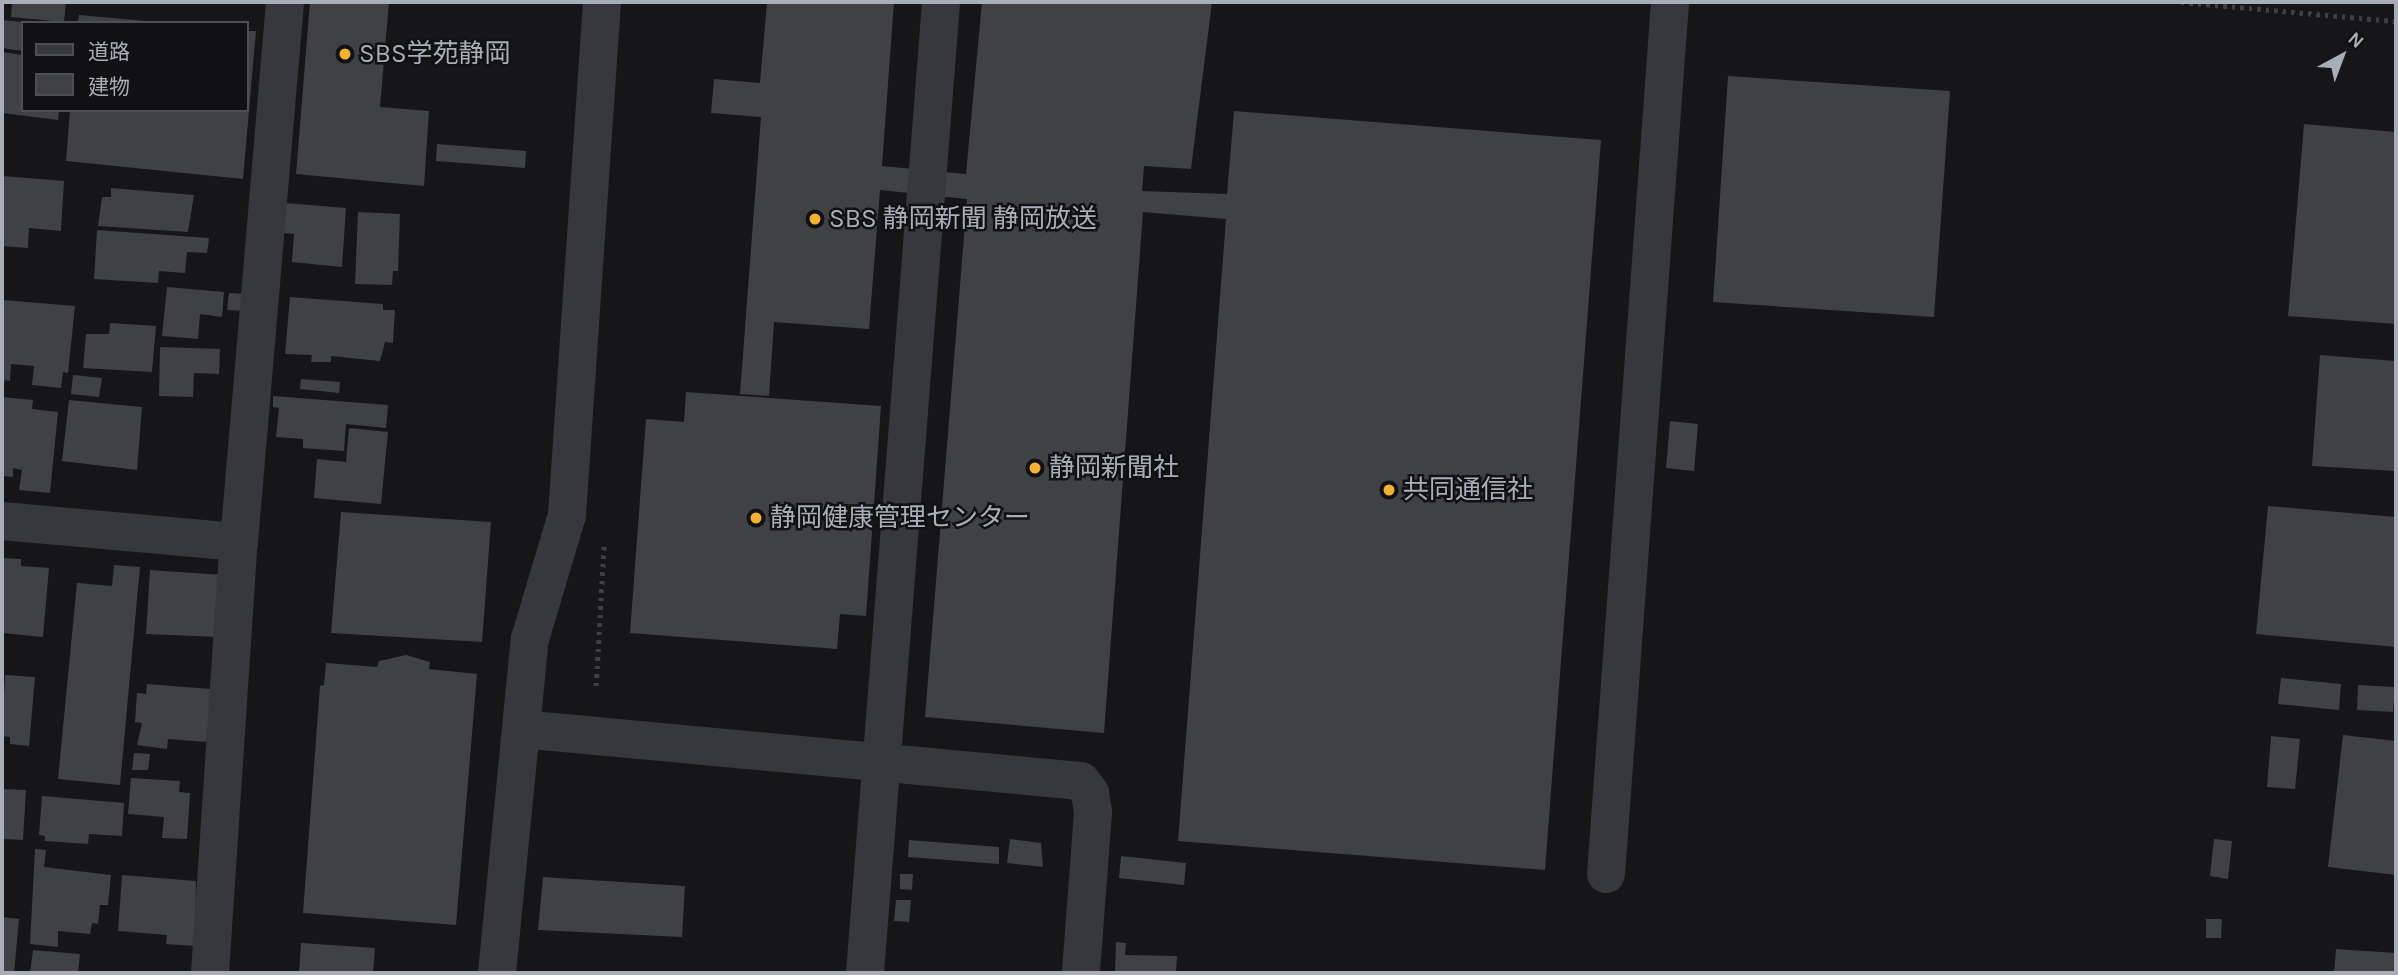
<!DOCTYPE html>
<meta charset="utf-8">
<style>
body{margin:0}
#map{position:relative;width:2398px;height:975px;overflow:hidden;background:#161618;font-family:Karla,"Noto Sans JP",sans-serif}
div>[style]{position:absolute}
.building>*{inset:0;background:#404145}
.path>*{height:4.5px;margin-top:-2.25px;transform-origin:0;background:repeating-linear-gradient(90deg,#3d3f44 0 3.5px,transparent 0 8.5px)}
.minor>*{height:38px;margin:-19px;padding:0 19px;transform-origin:19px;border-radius:19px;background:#37383d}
.dots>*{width:19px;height:19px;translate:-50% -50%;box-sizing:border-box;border:4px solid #111113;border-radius:50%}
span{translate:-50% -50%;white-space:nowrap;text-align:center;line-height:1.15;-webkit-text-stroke:5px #111113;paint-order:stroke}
.poi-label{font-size:26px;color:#a8adb8}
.left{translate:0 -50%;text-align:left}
.frame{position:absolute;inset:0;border:4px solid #a8adb8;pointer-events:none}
.legend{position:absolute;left:21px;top:21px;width:228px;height:91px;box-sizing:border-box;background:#111113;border:2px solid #4d4f55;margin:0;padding:9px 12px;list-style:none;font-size:21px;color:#a8adb8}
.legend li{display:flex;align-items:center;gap:14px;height:35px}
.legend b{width:35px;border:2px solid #4d4f55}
.north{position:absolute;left:2307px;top:21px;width:70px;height:70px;-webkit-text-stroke:5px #111113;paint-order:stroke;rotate:41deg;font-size:19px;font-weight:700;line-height:28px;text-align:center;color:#a8adb8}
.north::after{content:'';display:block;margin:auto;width:24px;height:32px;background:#a8adb8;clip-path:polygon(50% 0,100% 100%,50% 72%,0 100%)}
</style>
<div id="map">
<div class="building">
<div style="clip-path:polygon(12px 2px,66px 2px,64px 22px,11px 17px)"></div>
<div style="clip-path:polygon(310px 2px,389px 2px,380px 107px,429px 111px,424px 186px,296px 174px)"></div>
<div style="clip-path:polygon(767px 2px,894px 2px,882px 166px,966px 174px,982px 2px,1212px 2px,1191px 169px,1144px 166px,1142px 191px,1227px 194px,1234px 111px,1601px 140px,1545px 870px,1178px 841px,1226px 219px,1143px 212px,1104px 733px,925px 717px,967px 199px,880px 190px,869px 329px,774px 322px,769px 396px,740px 394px,761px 117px,711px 113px,714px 79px,760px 83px)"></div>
<div style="clip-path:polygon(79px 15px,145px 21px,145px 23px,78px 23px)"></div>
<div style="clip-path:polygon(2px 20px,23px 22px,23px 51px,2px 48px)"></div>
<div style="clip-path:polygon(247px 31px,256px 31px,243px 179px,66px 161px,70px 110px,247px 110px)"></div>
<div style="clip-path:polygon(2px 52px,23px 55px,23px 110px,59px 110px,58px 120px,2px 113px)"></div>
<div style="clip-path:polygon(1728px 76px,1950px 91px,1934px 317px,1713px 302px)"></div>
<div style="clip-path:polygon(2304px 124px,2396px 132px,2396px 324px,2288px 316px)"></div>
<div style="clip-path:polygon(437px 144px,526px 151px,525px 168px,436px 161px)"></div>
<div style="clip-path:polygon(2px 176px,64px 181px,61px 231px,29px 228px,28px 248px,2px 246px)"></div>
<div style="clip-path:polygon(111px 188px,194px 195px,188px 232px,98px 226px,102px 197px,111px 197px)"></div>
<div style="clip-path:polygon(285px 203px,346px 208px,342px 267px,292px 262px,294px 234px,282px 233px)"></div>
<div style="clip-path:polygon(358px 212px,400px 214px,398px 271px,393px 271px,392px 285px,355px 284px)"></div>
<div style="clip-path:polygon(97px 230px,209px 238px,207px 253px,187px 252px,185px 273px,159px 271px,158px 283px,94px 279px)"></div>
<div style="clip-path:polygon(167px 287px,224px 292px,222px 317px,200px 314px,198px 339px,162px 336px)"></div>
<div style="clip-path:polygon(229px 293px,245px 294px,244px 311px,227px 310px)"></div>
<div style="clip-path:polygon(290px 297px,383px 304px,383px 310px,395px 310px,393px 343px,385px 342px,380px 361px,331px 356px,331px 362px,311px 362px,312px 355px,285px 354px)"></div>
<div style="clip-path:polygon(2px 300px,75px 306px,68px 373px,63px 372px,61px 388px,32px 385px,34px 366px,11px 364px,10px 381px,5px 380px,2px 391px)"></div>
<div style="clip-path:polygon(110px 323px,156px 326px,152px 372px,83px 368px,86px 334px,109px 334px)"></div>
<div style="clip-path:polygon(160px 347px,220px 349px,219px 374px,194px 373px,193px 397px,159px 396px)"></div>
<div style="clip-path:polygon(2320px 355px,2396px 361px,2396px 471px,2312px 466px)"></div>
<div style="clip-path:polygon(73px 375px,102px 378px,99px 397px,71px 394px)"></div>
<div style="clip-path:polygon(301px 379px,340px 382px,339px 393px,300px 389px)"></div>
<div style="clip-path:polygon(686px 392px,881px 406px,866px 616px,840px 614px,837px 649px,630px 633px,646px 419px,684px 422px)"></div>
<div style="clip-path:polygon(273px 396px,388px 405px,386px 428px,346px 424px,344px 451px,303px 448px,303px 439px,276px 437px,279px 408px,273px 407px)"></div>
<div style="clip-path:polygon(2px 397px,33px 400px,32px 409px,58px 412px,50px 493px,19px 490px,22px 470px,13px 468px,13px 477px,2px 476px)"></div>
<div style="clip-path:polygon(69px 400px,142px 407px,137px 470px,62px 461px)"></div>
<div style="clip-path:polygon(1670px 421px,1698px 424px,1694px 471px,1666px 468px)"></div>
<div style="clip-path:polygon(349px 428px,388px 432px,381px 504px,314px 498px,317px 459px,346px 462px)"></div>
<div style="clip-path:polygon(2268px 506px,2396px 517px,2396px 647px,2256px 634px)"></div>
<div style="clip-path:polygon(341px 512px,491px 522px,482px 642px,331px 633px)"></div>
<div style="clip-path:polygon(3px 558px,21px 559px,21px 566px,49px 568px,43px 637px,2px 633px)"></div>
<div style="clip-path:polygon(114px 565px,140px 567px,120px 785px,58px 779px,77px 583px,112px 586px)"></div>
<div style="clip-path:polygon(150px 570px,223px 575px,218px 637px,146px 634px)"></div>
<div style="clip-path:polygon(406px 655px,430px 662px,429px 669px,477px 674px,456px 925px,303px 913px,320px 686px,324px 685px,326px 663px,377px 667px,379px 661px)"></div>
<div style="clip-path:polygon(5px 675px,35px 677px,29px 746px,10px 744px,10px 737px,2px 736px)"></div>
<div style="clip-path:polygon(2281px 678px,2341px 684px,2339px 710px,2278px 704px)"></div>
<div style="clip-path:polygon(147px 684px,211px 689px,207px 742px,168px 739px,167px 749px,137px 745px,142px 723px,135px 722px,137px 693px,146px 694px)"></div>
<div style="clip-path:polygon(2358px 685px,2395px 687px,2393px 712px,2357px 710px)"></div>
<div style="clip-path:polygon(2343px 735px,2396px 741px,2396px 875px,2328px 867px)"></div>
<div style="clip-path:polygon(2271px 736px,2300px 739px,2295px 789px,2267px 787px)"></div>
<div style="clip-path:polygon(134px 753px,150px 754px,148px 770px,132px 770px)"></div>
<div style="clip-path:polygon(131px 778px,180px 781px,179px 792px,190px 793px,187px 839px,162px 838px,164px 817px,128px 814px)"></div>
<div style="clip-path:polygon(2px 789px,26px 790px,23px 840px,2px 839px)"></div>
<div style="clip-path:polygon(42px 796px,124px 803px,122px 836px,89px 834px,88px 844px,45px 841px,45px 836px,39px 835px)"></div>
<div style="clip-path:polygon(1010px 839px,1041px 843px,1043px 867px,1007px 863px)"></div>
<div style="clip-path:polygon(2214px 839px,2232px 841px,2228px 879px,2210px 876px)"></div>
<div style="clip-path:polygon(909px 840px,999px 847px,999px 864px,908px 857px)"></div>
<div style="clip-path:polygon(35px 849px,46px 850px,44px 867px,111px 875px,108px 905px,100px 905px,98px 924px,92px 923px,90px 934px,58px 931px,58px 947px,30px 944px)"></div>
<div style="clip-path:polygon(1121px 856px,1186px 863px,1184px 885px,1119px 878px)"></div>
<div style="clip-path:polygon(900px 874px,913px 874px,912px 890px,900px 889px)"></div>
<div style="clip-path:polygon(122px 875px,196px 881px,195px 946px,166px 944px,167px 935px,118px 931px)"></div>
<div style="clip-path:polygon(543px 877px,685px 886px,682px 937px,538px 930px)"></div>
<div style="clip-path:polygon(896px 900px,911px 900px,909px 922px,894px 921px)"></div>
<div style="clip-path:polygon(2px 917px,19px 919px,14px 973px,2px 973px)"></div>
<div style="clip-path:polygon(2206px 919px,2222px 919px,2221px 938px,2206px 938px)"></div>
<div style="clip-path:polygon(1116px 942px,1126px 943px,1125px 955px,1177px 956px,1176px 973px,1115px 972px)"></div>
<div style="clip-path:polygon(301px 943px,375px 948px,373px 973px,299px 973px)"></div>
<div style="clip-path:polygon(2336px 949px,2396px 953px,2396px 973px,2334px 973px)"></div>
<div style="clip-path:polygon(33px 950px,80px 954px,78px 973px,30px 973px)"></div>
</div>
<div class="path">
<div style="left:2181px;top:2px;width:216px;rotate:5.1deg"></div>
<div style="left:596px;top:686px;width:142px;rotate:-86.8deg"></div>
</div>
<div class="minor">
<div style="left:2px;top:521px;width:238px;rotate:5.1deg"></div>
<div style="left:521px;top:729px;width:562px;rotate:5.31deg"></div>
<div style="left:1081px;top:781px;width:15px;rotate:53deg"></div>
<div style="left:1090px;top:793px;width:19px;rotate:81deg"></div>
<div style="left:1093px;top:812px;width:161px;rotate:94.3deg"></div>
<div style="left:1606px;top:874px;width:874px;rotate:-85.8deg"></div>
<div style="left:210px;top:973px;width:432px;rotate:-86.2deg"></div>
<div style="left:239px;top:542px;width:542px;rotate:-85.13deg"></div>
<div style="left:497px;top:973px;width:336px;rotate:-84.4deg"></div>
<div style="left:530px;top:639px;width:129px;rotate:-73.4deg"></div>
<div style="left:567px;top:515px;width:514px;rotate:-86.1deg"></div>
<div style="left:865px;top:973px;width:974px;rotate:-85.52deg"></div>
</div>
<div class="dots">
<div style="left:345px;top:54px;background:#f2b134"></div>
<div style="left:815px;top:219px;background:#f2b134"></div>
<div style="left:1035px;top:468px;background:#f2b134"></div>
<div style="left:1389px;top:490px;background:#f2b134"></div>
<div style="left:756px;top:518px;background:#f2b134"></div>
</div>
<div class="poi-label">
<span class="left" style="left:359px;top:54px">SBS学苑静岡</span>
<span class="left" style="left:829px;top:219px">SBS 静岡新聞 静岡放送</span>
<span class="left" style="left:1049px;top:468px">静岡新聞社</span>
<span class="left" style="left:1403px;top:490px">共同通信社</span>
<span class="left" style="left:770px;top:518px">静岡健康管理センター</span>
</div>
<div class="frame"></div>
<ul class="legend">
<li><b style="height:9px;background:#37383d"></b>道路</li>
<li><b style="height:19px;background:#404145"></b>建物</li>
</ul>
<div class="north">N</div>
</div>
